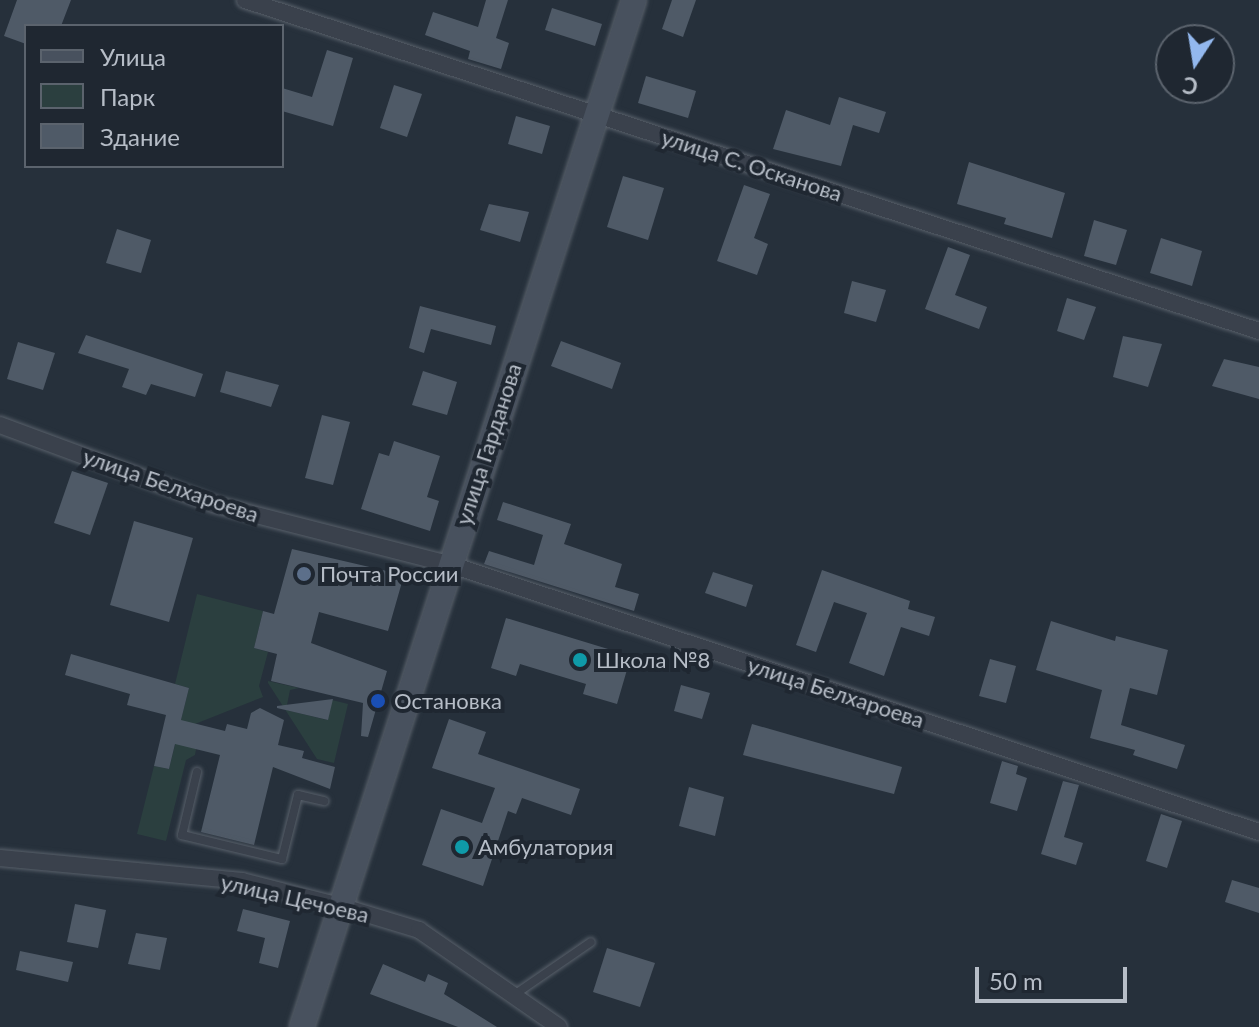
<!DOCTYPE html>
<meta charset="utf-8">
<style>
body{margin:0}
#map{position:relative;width:1259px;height:1027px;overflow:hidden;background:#26303b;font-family:Lato,sans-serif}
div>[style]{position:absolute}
.green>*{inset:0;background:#2b3f3f}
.building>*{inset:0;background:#4f5a67}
.roads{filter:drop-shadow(0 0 2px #58606a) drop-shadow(0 0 2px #58606a)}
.lane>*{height:8px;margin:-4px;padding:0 4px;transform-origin:4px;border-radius:4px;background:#3a414c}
.street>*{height:16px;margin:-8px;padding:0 8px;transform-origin:8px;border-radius:8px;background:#3a414c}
.secondary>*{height:24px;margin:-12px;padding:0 12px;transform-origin:12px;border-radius:12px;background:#48515e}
.dots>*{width:22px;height:22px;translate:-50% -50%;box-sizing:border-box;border:4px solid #1f2731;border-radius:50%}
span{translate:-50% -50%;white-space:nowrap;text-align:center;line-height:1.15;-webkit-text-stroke:8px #1f2731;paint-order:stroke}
.street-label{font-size:22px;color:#b6bdc7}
.poi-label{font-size:22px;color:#b6bdc7}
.left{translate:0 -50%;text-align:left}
.legend{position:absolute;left:24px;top:24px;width:260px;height:144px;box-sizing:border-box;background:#1f2731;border:2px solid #5b636d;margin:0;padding:10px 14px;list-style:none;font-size:24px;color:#b6bdc7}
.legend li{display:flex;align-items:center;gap:16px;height:40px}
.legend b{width:40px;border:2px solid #5b636d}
.north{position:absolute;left:1155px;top:24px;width:80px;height:80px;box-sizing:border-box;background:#1f2731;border:2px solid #5b636d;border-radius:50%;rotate:192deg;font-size:22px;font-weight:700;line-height:32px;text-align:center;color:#b6bdc7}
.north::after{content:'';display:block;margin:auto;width:28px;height:36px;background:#93b8ee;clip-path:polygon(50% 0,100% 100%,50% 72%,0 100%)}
.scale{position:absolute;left:975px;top:967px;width:152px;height:36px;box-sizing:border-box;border:4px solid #b6bdc7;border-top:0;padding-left:10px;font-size:24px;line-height:28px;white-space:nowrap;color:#b6bdc7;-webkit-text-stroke:6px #1f2731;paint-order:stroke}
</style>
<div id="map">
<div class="green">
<div style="clip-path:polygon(197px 594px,263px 611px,254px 648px,268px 652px,259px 686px,263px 697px,190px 726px,180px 724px,189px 688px,175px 684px)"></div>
<div style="clip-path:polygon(268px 681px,299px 688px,290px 690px,286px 710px,327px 720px,332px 700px,348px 704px,334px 763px,317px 759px,268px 683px)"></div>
<div style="clip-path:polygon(178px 733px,197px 744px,195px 755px,186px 760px,166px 841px,137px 834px,154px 766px,169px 769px)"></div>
</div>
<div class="building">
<div style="clip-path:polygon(17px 0,71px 0,61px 26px,26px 26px,26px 44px,4px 36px)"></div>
<div style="clip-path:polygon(486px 0,508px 0,496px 38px,509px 43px,501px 69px,468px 59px,470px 51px,425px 35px,433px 12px,478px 27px)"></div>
<div style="clip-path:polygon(672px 0,696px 0,683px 37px,662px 29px)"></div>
<div style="clip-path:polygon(552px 8px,602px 24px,595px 46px,545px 30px)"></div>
<div style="clip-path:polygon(327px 50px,353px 58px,333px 126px,282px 111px,282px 88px,312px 97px)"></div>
<div style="clip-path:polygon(646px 76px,696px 91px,688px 118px,638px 103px)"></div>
<div style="clip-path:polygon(394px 85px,422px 94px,407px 137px,380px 128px)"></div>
<div style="clip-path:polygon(839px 97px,886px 112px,879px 133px,853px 125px,841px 166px,773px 149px,786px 110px,830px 125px)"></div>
<div style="clip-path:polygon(516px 116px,550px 126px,542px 154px,508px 144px)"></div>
<div style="clip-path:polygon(969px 162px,1065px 193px,1052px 238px,1004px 224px,1006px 218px,957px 204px)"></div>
<div style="clip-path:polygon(623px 176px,664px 188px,648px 240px,607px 227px)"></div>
<div style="clip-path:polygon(744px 185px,770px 194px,754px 238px,768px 244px,757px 275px,717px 261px)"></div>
<div style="clip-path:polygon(489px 204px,529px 212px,520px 242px,480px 230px)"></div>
<div style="clip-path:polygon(1094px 220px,1127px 230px,1116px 265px,1084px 256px)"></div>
<div style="clip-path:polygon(117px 229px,151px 240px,141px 273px,106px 263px)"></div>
<div style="clip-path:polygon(1161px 238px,1202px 251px,1192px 286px,1150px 273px)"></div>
<div style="clip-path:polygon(948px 247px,970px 255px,955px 295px,987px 307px,979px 329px,925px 309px)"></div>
<div style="clip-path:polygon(852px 281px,886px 290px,876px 322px,844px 313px)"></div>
<div style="clip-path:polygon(1067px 298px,1096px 307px,1084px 340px,1057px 331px)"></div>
<div style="clip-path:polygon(420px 306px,496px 326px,491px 345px,431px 329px,424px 353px,409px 348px)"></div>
<div style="clip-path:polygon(86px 335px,203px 374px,195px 397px,151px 384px,146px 395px,122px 387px,129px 369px,78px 353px)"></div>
<div style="clip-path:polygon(1123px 336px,1162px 344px,1148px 387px,1113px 377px)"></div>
<div style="clip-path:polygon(561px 341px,621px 363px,612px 389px,551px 366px)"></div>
<div style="clip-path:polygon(18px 342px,55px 353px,43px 390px,7px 379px)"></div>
<div style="clip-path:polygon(1224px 359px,1259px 367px,1259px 399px,1212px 386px)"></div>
<div style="clip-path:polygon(226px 371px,279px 385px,271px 407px,220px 392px)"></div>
<div style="clip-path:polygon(423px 371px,457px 382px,447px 415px,412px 405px)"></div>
<div style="clip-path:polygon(322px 415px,350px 422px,333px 485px,305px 478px)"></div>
<div style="clip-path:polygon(394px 441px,440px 456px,427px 497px,439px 501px,430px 531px,361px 509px,379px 453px,389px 456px)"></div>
<div style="clip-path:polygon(72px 471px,108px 483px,90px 535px,54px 523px)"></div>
<div style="clip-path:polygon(503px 502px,571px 524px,564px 544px,622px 564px,615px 587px,639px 594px,634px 611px,484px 564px,489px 551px,534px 565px,543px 535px,497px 520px)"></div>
<div style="clip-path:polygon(134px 521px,193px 538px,169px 622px,110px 605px)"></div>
<div style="clip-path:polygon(292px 549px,404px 575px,388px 631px,319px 612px,311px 643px,387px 671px,368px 737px,361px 736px,363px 703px,271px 681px,277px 654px,254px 648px,263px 611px,274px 614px)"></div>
<div style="clip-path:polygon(822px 570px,910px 601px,908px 609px,935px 617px,929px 636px,901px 627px,884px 676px,849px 663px,867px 613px,834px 602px,816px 652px,796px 645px)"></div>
<div style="clip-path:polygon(713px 572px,753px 585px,746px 607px,705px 593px)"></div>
<div style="clip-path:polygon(506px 618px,631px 656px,617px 704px,583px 694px,586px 684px,520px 664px,516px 676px,491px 668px)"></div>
<div style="clip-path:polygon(1051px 621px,1115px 641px,1116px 636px,1168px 650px,1157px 695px,1130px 688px,1121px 725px,1185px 745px,1177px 769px,1133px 755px,1135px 750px,1090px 738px,1102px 690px,1036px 670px)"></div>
<div style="clip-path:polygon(71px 654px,189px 688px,181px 720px,225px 731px,227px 724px,247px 729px,251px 713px,260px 708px,284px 720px,278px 745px,304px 751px,302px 758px,335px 767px,330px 789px,273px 767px,254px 845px,201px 832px,220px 755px,175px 744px,169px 769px,154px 766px,166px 715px,127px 705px,130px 694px,65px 675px)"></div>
<div style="clip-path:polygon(990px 659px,1016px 666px,1006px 703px,979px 696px)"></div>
<div style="clip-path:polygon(681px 685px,710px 693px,702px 719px,674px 711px)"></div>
<div style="clip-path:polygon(333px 699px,328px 720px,277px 708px,277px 706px)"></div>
<div style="clip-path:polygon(449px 719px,486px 732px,478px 754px,580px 789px,571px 815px,522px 798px,516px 814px,508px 811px,483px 886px,422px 865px,441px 809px,482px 823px,495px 788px,432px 768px)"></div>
<div style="clip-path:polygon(752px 724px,902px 767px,894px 794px,743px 755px)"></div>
<div style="clip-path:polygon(1002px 761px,1018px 766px,1016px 774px,1027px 778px,1017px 811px,990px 803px)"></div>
<div style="clip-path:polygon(1063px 781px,1079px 785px,1064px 837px,1083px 843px,1076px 865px,1041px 854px)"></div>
<div style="clip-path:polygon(689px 787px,724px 797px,715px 836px,679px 826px)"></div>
<div style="clip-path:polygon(1161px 814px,1182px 821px,1167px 868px,1146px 861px)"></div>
<div style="clip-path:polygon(1232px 880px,1259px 888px,1259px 913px,1225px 902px)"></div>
<div style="clip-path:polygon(75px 904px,106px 910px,98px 948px,67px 942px)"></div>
<div style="clip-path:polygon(243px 909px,290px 921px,278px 968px,259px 963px,265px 938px,237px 931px)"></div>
<div style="clip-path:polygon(136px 933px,167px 938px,160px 970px,128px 964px)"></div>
<div style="clip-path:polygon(607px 948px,655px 963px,640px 1007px,593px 992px)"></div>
<div style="clip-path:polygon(20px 951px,73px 962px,68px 982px,16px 970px)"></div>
<div style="clip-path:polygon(383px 964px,425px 982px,428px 974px,448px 983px,444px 994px,497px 1027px,458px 1027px,370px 994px)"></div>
</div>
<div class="roads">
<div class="lane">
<div style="left:197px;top:772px;width:65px;rotate:103.4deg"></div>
<div style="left:182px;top:835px;width:103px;rotate:13.5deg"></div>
<div style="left:282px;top:859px;width:66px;rotate:-76deg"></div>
<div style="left:298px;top:795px;width:27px;rotate:13deg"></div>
<div style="left:514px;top:995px;width:93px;rotate:-34.5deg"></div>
</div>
<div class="street">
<div style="left:245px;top:0;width:1067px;rotate:18.08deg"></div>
<div style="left:0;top:425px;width:227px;rotate:20.3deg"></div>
<div style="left:213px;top:504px;width:244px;rotate:14.3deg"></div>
<div style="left:449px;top:564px;width:853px;rotate:18.31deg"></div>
<div style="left:0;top:858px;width:243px;rotate:5.4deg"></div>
<div style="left:242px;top:881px;width:101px;rotate:14.3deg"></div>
<div style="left:340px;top:906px;width:83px;rotate:16.9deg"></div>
<div style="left:419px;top:930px;width:170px;rotate:34.7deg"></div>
</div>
<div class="secondary">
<div style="left:302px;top:1027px;width:1079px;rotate:-72.09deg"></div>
</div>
</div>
<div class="dots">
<div style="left:304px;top:574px;background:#5c6f8a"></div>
<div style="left:580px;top:660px;background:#0f9aa8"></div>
<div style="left:378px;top:701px;background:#1a4fb4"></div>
<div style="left:462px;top:847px;background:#0f9aa8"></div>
</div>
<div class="street-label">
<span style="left:752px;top:165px;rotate:18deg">улица С. Осканова</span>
<span style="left:488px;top:444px;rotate:-72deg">улица Гарданова</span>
<span style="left:171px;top:485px;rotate:19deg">улица Белхароева</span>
<span style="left:836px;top:692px;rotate:18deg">улица Белхароева</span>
<span style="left:295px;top:898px;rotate:13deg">улица Цечоева</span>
</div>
<div class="poi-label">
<span class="left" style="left:320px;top:574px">Почта России</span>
<span class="left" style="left:596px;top:660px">Школа №8</span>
<span class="left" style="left:394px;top:701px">Остановка</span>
<span class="left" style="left:478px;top:847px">Амбулатория</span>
</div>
<ul class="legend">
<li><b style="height:10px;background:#48515e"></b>Улица</li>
<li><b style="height:22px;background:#2b3f3f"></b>Парк</li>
<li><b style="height:22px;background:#4f5a67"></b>Здание</li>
</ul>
<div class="north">С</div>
<div class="scale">50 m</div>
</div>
